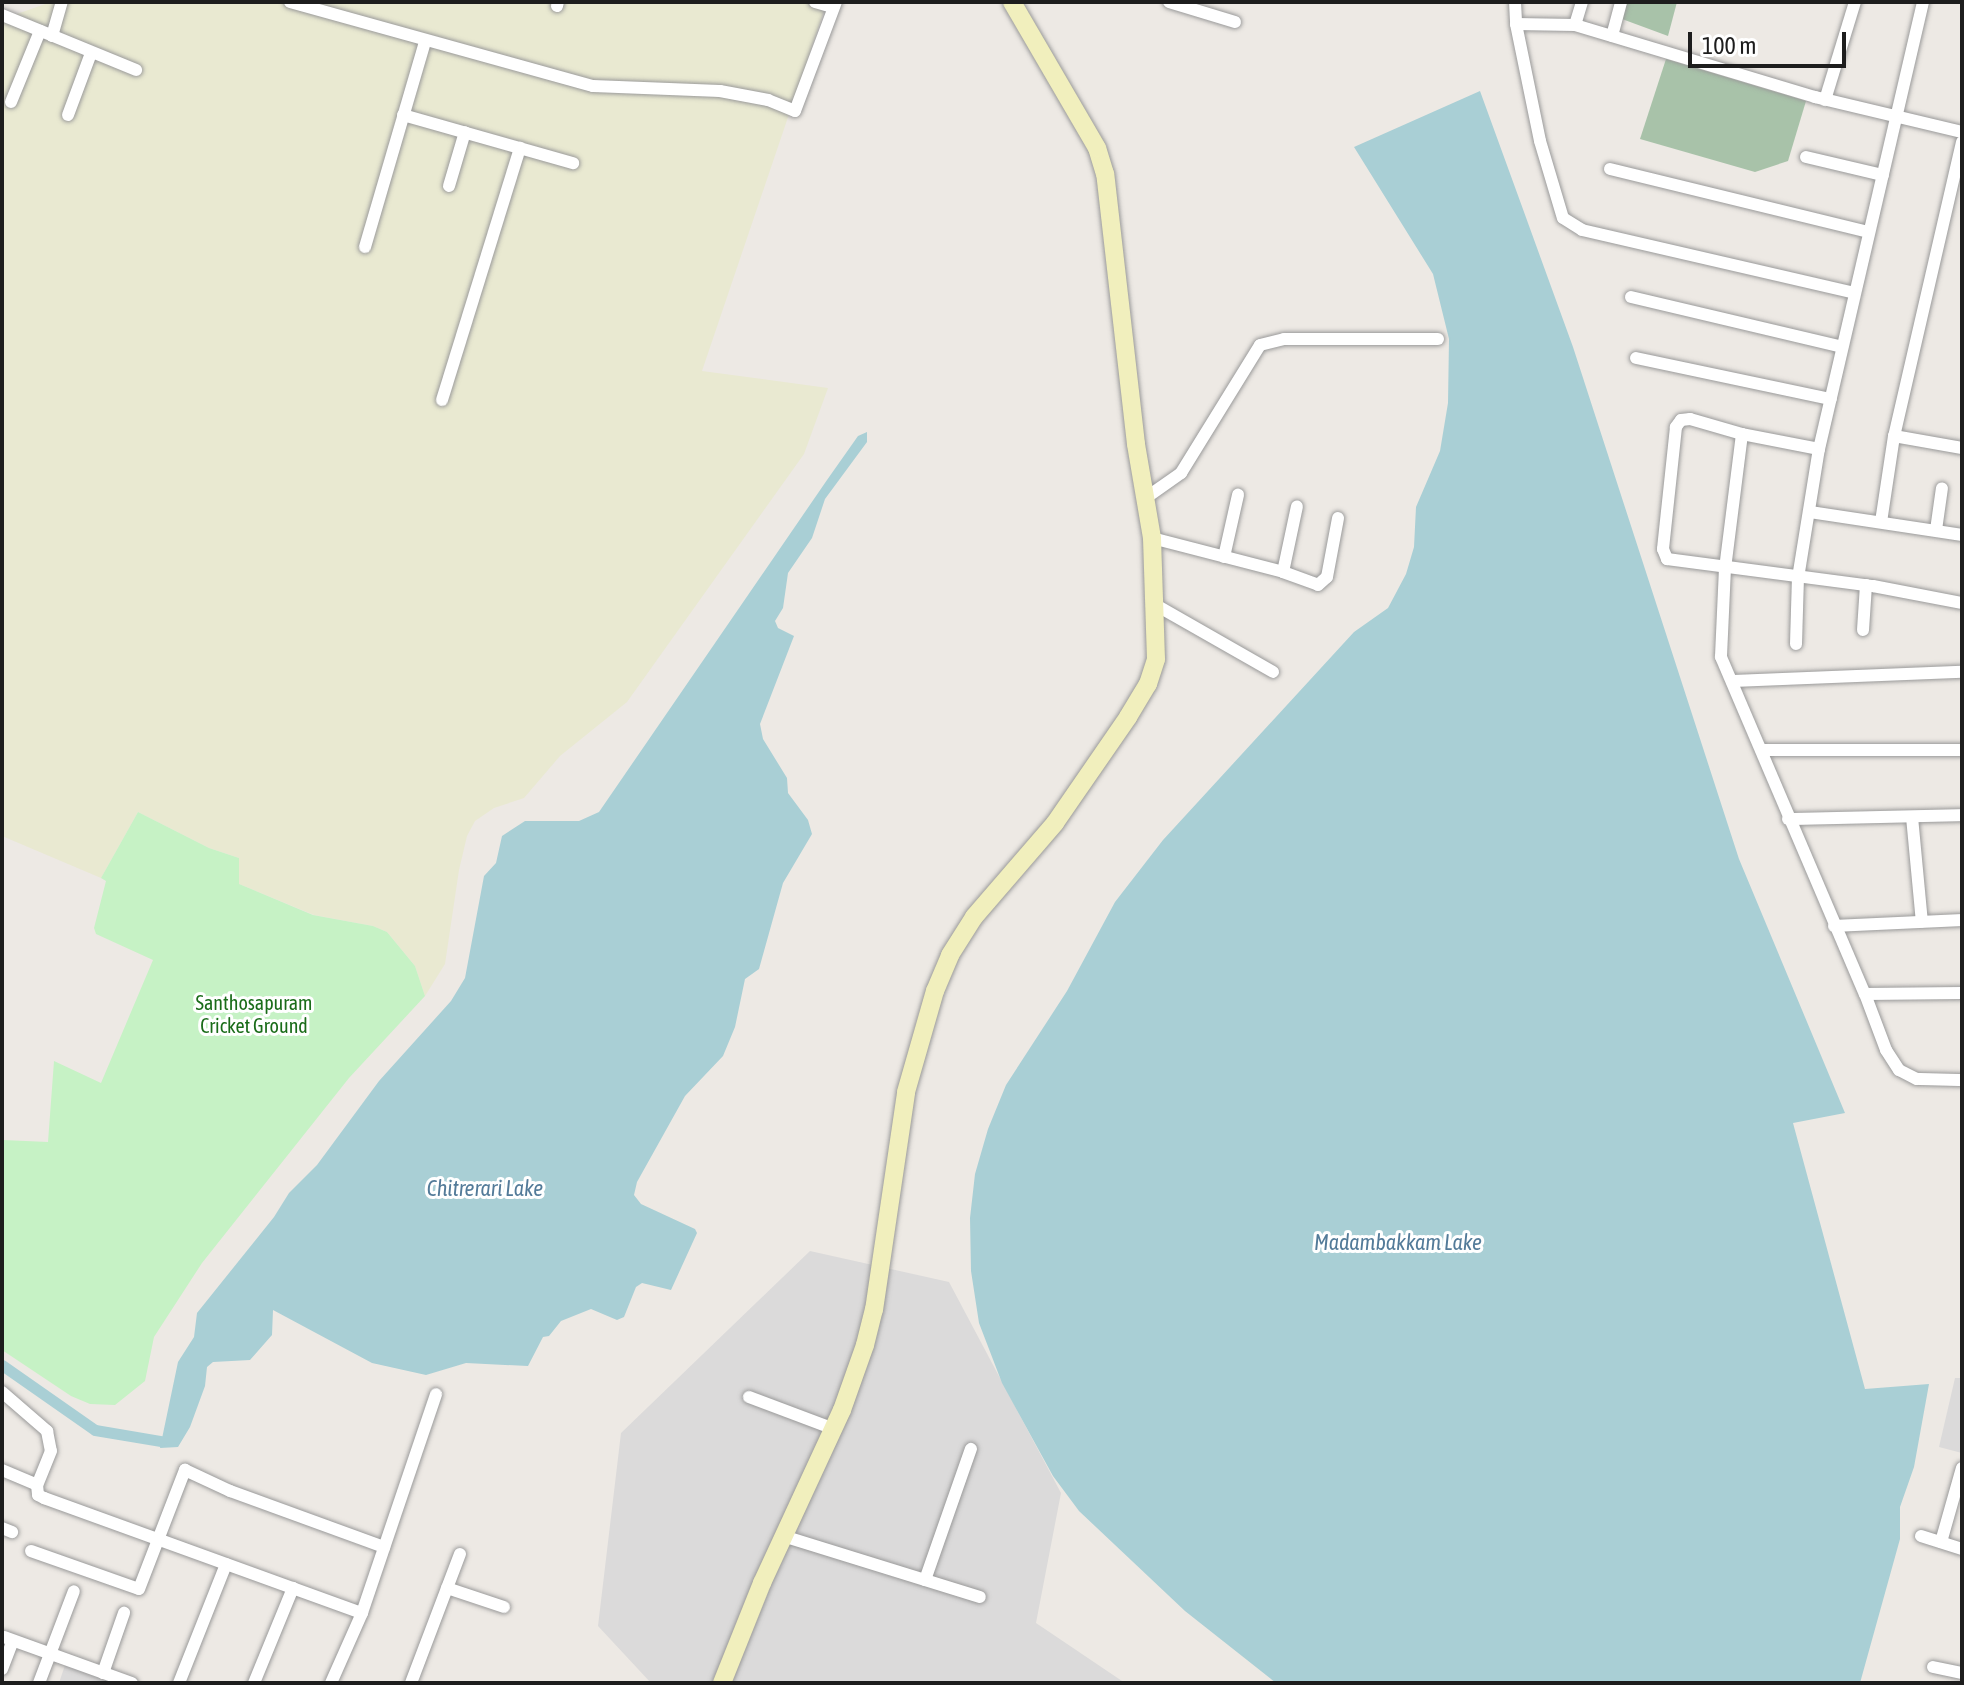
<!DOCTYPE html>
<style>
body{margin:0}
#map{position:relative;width:1964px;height:1685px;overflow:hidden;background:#ede9e4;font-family:"Asap Condensed",sans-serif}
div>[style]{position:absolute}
.residential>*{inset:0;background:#dbdada}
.farmland>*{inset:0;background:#e9e9d1}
.cemetery>*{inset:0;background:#a8c2a9}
.park>*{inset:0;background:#c6f2c5}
.water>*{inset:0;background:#a9cfd5}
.canal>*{height:11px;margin:-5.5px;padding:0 5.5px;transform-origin:5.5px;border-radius:5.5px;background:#a9cfd5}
.roads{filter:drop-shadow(0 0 2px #9a9a9a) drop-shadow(0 0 2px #9a9a9a)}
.street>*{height:12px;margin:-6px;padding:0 6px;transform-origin:6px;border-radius:6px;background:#fff}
.secondary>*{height:18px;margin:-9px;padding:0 9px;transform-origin:9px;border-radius:9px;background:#f1efbd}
span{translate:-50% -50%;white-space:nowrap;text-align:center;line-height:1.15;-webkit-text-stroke:6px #fff;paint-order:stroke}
.park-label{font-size:20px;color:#1a6c19}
.water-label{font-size:22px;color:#537b99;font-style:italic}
.frame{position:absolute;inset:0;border:4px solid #1d1d1d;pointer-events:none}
.scale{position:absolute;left:1688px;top:32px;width:158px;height:36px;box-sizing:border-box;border:4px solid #1d1d1d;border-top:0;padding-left:10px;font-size:24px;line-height:28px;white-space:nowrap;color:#1d1d1d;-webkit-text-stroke:6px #fff;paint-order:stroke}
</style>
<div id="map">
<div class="residential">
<div style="clip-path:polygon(810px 1251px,949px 1282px,1061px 1493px,1036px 1623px,1125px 1683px,651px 1683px,598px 1626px,621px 1433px)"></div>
<div style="clip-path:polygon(1955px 1378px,1962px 1378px,1962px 1453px,1939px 1447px)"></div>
<div style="clip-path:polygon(66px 1662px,131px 1683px,59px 1683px)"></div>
</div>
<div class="farmland">
<div style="clip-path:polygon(51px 2px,827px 2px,702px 371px,828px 388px,804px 454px,627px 702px,560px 756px,524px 798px,494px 808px,475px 821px,467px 836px,459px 870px,445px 964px,425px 996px,415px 966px,387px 932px,373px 926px,314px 915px,239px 884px,239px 858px,209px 848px,138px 812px,101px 878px,2px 836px,2px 10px,11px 16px)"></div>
</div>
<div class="cemetery">
<div style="clip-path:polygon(1626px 2px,1677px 2px,1668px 36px,1622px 19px)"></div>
<div style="clip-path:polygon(1666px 59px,1806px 101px,1788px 161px,1755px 172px,1640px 139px)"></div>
</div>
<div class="park">
<div style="clip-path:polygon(138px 812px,209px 848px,239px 858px,239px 884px,313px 915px,373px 926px,387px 932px,415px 966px,425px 996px,349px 1078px,202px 1263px,154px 1337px,145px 1381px,115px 1405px,90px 1404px,71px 1396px,2px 1350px,2px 1153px,3px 1140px,48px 1142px,54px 1061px,101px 1083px,153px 960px,96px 934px,94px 928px,106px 881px,101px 878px)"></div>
</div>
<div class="water">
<div style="clip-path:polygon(1480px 91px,1573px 347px,1739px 859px,1845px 1113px,1793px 1123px,1865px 1389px,1929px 1384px,1914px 1467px,1900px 1507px,1900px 1539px,1860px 1683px,1276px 1683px,1185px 1611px,1079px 1511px,1053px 1476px,1002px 1383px,979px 1323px,971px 1271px,970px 1218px,975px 1174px,988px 1129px,1006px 1085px,1067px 991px,1115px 902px,1163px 840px,1354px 632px,1388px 608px,1406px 574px,1414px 547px,1416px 507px,1440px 451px,1448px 403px,1449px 339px,1433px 274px,1354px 147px)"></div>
<div style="clip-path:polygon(867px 432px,867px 442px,825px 499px,812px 538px,788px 573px,783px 608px,775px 621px,778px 628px,794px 636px,760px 724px,763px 739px,787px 778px,788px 793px,808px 820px,812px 834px,783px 883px,759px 969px,745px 979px,735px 1027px,723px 1056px,685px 1096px,637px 1182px,634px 1195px,641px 1204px,695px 1229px,697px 1233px,671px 1290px,642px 1283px,636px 1287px,624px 1317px,617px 1320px,591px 1309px,561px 1321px,549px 1336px,543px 1337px,528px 1366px,466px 1363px,426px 1375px,372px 1363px,273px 1310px,272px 1335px,250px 1360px,213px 1362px,207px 1367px,205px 1386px,190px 1427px,178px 1447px,160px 1448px,178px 1362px,194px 1337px,197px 1313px,274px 1217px,289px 1193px,317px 1165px,379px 1081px,451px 1001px,465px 978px,484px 876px,496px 863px,502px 836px,525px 821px,579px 821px,599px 812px,827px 480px,858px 436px)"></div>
</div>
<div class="canal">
<div style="left:2px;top:1365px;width:113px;rotate:35deg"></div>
<div style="left:95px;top:1430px;width:67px;rotate:9.5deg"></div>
</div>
<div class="roads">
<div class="street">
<div style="left:290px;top:2px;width:314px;rotate:15.5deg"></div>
<div style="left:593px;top:86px;width:127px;rotate:2.3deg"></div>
<div style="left:720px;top:91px;width:49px;rotate:10.6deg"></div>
<div style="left:768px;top:100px;width:29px;rotate:22deg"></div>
<div style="left:795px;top:111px;width:116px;rotate:-69.4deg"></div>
<div style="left:815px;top:2px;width:19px;rotate:16deg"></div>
<div style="left:1169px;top:2px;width:69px;rotate:16.9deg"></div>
<div style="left:1515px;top:2px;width:22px;rotate:87deg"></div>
<div style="left:1582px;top:2px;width:24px;rotate:107deg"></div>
<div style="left:1575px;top:25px;width:59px;rotate:-179deg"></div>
<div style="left:1516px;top:24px;width:119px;rotate:78.4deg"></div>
<div style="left:1540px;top:141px;width:80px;rotate:73.4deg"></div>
<div style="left:1563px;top:218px;width:22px;rotate:32deg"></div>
<div style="left:1582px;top:230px;width:279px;rotate:13deg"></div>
<div style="left:557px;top:6px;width:4px;rotate:-76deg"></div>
<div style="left:2px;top:15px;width:145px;rotate:22.3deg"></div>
<div style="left:1575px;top:25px;width:251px;rotate:16.7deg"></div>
<div style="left:1815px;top:97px;width:151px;rotate:13.4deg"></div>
<div style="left:52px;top:36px;width:35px;rotate:-74deg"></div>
<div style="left:1612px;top:36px;width:35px;rotate:-75deg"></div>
<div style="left:1825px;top:100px;width:102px;rotate:-73deg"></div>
<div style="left:11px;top:102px;width:77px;rotate:-67.8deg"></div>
<div style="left:68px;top:115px;width:66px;rotate:-69.6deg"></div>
<div style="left:403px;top:115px;width:177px;rotate:15.8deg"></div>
<div style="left:1962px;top:142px;width:302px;rotate:103deg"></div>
<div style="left:1894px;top:436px;width:69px;rotate:10deg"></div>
<div style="left:1806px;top:157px;width:79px;rotate:13.2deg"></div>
<div style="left:1610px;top:169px;width:266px;rotate:13.7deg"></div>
<div style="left:449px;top:186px;width:56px;rotate:-73.5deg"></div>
<div style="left:365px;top:247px;width:214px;rotate:-73.7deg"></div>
<div style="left:1631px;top:297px;width:217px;rotate:13.3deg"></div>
<div style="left:1636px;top:358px;width:199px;rotate:11.9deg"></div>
<div style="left:442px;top:400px;width:264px;rotate:-72.8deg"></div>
<div style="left:1742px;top:434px;width:54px;rotate:-163.9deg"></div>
<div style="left:1690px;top:419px;width:9px;rotate:174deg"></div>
<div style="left:1681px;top:420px;width:9px;rotate:126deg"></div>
<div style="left:1676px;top:427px;width:123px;rotate:96.1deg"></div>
<div style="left:1663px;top:549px;width:11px;rotate:68deg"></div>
<div style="left:1667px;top:559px;width:208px;rotate:7.5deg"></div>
<div style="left:1873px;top:586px;width:91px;rotate:10.8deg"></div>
<div style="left:1819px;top:449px;width:78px;rotate:-169deg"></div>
<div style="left:1742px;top:434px;width:135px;rotate:97.2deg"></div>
<div style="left:1725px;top:568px;width:89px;rotate:92.6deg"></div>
<div style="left:1721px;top:657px;width:366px;rotate:66.9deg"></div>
<div style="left:1865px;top:994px;width:97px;rotate:-0.6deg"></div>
<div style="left:1147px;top:497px;width:42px;rotate:-35.2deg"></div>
<div style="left:1181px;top:473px;width:150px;rotate:-58.3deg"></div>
<div style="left:1260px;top:345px;width:25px;rotate:-14deg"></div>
<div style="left:1284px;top:339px;width:154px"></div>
<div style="left:1810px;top:512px;width:154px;rotate:8.6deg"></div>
<div style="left:1881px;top:522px;width:87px;rotate:-81.4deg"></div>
<div style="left:1936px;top:530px;width:42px;rotate:-81.9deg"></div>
<div style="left:1152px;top:538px;width:135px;rotate:14.5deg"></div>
<div style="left:1283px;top:572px;width:37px;rotate:20deg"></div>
<div style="left:1318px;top:585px;width:12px;rotate:-42deg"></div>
<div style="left:1327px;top:577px;width:60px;rotate:-79.4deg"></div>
<div style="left:1224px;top:557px;width:64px;rotate:-77.3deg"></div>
<div style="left:1283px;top:572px;width:67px;rotate:-78deg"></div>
<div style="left:1154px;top:604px;width:137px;rotate:29.7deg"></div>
<div style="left:1863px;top:630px;width:45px;rotate:-86.2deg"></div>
<div style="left:1796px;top:644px;width:66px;rotate:-88.3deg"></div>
<div style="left:1798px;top:578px;width:131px;rotate:-80.8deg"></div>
<div style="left:1819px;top:449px;width:459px;rotate:-76.9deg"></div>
<div style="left:1733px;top:681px;width:229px;rotate:-2.3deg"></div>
<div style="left:1762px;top:750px;width:200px"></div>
<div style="left:1912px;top:817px;width:105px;rotate:84.6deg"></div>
<div style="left:1788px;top:819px;width:174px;rotate:-1.3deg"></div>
<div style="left:1834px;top:926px;width:128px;rotate:-2.7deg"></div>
<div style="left:1865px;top:994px;width:60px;rotate:69.4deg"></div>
<div style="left:1886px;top:1050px;width:24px;rotate:57deg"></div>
<div style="left:1899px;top:1070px;width:20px;rotate:27deg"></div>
<div style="left:1917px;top:1079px;width:45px;rotate:1.3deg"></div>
<div style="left:2px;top:1392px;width:60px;rotate:40.9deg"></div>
<div style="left:47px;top:1431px;width:20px;rotate:79deg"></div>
<div style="left:51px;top:1451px;width:37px;rotate:112deg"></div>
<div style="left:749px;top:1397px;width:91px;rotate:20.6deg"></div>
<div style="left:2px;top:1470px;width:38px;rotate:23deg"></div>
<div style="left:37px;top:1485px;width:10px;rotate:84deg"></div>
<div style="left:38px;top:1495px;width:7px;rotate:27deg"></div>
<div style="left:44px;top:1498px;width:338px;rotate:19.9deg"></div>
<div style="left:362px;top:1613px;width:231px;rotate:-71.3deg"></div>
<div style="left:2px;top:1528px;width:11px;rotate:22deg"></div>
<div style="left:783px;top:1536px;width:206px;rotate:17.2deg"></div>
<div style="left:1921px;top:1536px;width:43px;rotate:17.6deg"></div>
<div style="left:1941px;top:1542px;width:77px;rotate:-74.2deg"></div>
<div style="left:31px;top:1551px;width:114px;rotate:19.4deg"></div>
<div style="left:139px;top:1589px;width:128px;rotate:-68.9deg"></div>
<div style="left:185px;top:1470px;width:50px;rotate:25deg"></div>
<div style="left:230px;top:1491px;width:164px;rotate:20deg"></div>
<div style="left:925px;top:1580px;width:139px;rotate:-70.7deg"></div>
<div style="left:447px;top:1588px;width:60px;rotate:18.4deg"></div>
<div style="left:4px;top:1637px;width:136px;rotate:19.8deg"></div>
<div style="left:1933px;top:1667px;width:30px;rotate:12deg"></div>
<div style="left:2px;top:1669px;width:30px;rotate:-69deg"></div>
<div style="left:103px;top:1673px;width:64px;rotate:-70.7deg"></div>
<div style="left:39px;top:1683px;width:98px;rotate:-69.2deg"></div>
<div style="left:179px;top:1683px;width:128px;rotate:-68.4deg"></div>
<div style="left:254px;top:1683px;width:103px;rotate:-67.7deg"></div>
<div style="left:331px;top:1683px;width:77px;rotate:-66.1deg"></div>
<div style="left:411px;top:1683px;width:138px;rotate:-69.2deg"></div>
</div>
<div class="secondary">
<div style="left:722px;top:1683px;width:108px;rotate:-68.2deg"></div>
<div style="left:762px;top:1583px;width:191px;rotate:-65.2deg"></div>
<div style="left:842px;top:1410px;width:69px;rotate:-70.5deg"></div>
<div style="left:865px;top:1345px;width:36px;rotate:-76deg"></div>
<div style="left:874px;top:1310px;width:220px;rotate:-81.6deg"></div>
<div style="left:906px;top:1092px;width:105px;rotate:-74deg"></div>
<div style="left:935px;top:991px;width:39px;rotate:-67deg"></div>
<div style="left:950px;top:955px;width:45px;rotate:-57.7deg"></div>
<div style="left:974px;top:917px;width:124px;rotate:-49.2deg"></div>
<div style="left:1055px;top:823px;width:129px;rotate:-55.4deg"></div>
<div style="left:1128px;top:717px;width:39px;rotate:-59deg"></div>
<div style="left:1148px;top:684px;width:26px;rotate:-72deg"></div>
<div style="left:1156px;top:659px;width:121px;rotate:-91.9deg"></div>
<div style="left:1152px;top:538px;width:95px;rotate:-99.7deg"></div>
<div style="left:1136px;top:444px;width:272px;rotate:-96.5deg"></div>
<div style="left:1105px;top:174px;width:27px;rotate:-107deg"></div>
<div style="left:1097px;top:148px;width:169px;rotate:-120.2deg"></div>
</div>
</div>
<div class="park-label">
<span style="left:254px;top:1014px">Santhosapuram<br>Cricket Ground</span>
</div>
<div class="water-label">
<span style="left:485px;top:1189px">Chitrerari Lake</span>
<span style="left:1398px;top:1243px">Madambakkam Lake</span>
</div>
<div class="frame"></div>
<div class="scale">100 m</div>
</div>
